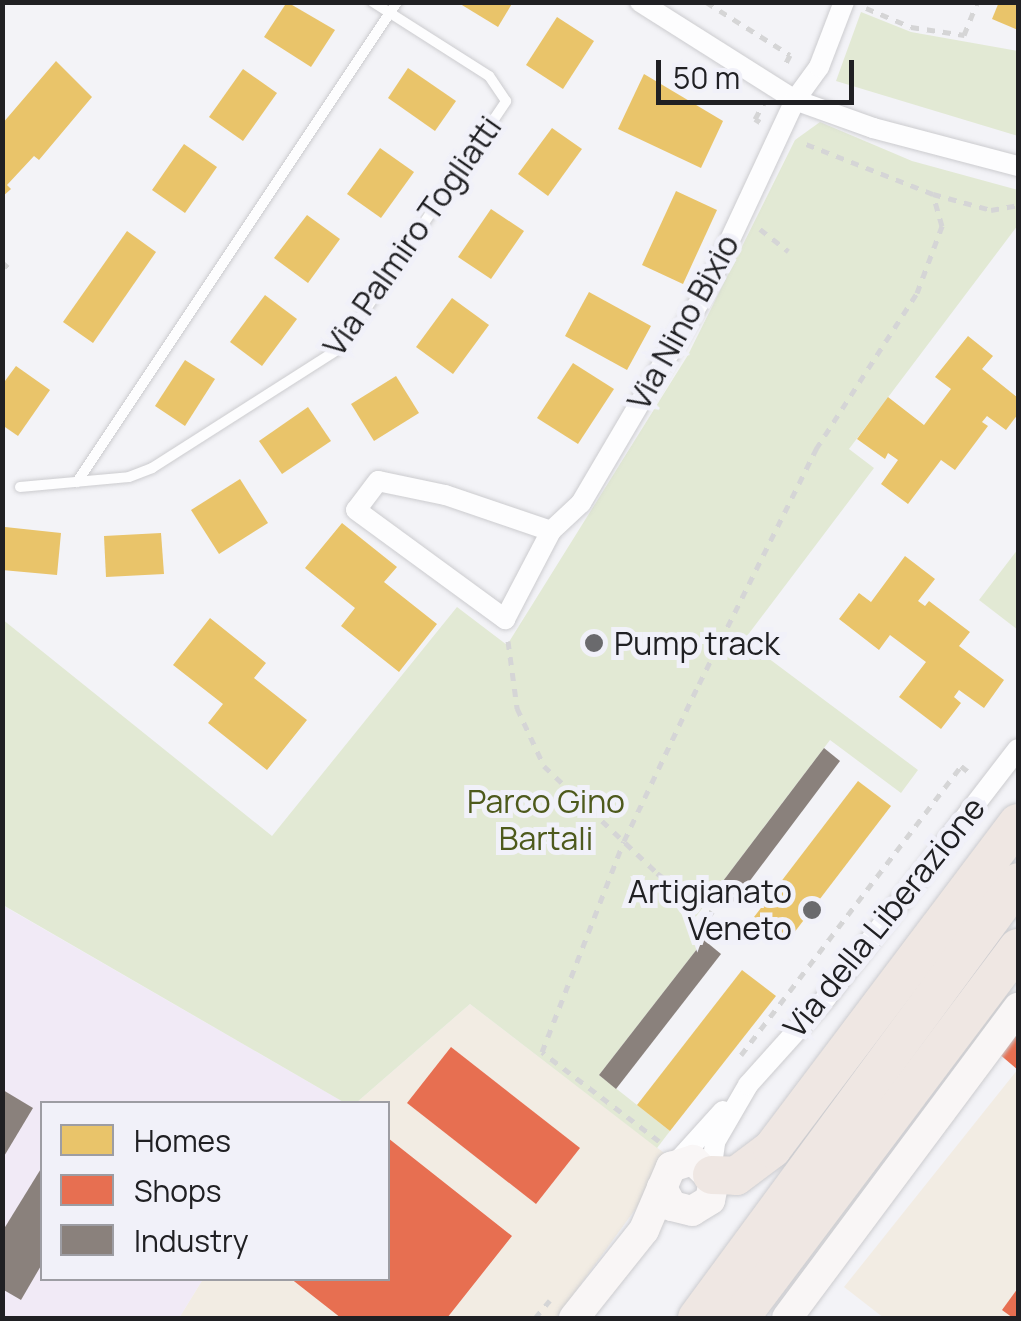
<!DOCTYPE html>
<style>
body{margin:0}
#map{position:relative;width:1021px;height:1321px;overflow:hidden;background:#f3f3f7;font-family:Manrope,sans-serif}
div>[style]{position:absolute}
.commercial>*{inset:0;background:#f2ece3}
.industrial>*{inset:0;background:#f1eaf6}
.green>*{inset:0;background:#e2e9d4}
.homes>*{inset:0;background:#e9c46a}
.shops>*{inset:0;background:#e76f51}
.industry>*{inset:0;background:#8a817c}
.path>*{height:5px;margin-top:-2.5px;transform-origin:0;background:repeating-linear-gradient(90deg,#d5d5d6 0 8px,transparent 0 16px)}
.roads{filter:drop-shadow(0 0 2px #cccccf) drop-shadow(0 0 2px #cccccf)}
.lane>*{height:10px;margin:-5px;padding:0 5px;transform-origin:5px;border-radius:5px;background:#fdfdfe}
.street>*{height:20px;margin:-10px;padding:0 10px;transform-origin:10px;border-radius:10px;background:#fdfdfe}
.secondary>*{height:30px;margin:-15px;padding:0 15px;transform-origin:15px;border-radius:15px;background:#f9f6f6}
.highway>*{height:38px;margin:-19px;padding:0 19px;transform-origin:19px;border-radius:19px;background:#efe7e3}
.dots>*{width:28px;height:28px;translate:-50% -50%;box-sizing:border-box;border:5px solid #f1f1f9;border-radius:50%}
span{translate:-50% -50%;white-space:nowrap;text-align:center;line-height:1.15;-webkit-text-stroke:10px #f1f1f9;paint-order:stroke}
.street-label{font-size:32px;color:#202023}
.poi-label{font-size:32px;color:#202023}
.left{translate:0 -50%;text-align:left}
.right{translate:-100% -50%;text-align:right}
.park-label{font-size:32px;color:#4e5a1c}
.frame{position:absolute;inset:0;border:5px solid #202023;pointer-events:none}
.legend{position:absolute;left:40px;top:1101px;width:350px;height:180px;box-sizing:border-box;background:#f1f1f9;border:2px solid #9d9da3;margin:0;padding:12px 18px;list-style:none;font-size:30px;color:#202023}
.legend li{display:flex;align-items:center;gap:20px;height:50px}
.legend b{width:50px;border:2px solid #9d9da3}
.scale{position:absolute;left:656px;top:60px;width:198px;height:45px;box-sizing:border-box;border:5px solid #202023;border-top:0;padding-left:12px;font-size:30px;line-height:35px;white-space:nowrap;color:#202023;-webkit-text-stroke:8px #f1f1f9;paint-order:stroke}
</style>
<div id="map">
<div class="commercial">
<div style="clip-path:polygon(470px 1004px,672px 1159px,556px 1318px,179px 1318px,203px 1279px,388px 1278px,388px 1104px,356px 1103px)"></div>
<div style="clip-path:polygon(1018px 1069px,1018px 1318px,884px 1318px,844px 1287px)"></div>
</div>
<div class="industrial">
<div style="clip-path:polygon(2px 905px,345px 1103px,42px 1104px,42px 1278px,203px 1279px,179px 1318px,3px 1318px)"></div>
</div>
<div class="green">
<div style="clip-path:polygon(861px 12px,911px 32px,1018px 51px,1018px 136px,836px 81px)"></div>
<div style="clip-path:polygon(820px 122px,912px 161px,1018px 190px,1018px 225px,849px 449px,874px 468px,744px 640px,918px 770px,901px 793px,830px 740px,688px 927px,704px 940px,599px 1075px,670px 1131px,657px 1148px,470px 1004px,356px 1103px,345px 1103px,3px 905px,2px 619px,272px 836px,457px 607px,507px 645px,688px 355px,795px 140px)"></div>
<div style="clip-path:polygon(1018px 549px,1018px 630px,979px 600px)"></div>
</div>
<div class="homes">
<div style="clip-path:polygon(287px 2px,335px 30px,311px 67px,264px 37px)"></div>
<div style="clip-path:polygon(457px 2px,513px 2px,498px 27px)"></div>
<div style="clip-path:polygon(999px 2px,1018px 2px,1018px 30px,992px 19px)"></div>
<div style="clip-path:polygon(557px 17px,594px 41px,563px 89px,526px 65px)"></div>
<div style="clip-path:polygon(56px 61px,92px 97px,39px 160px,34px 156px,7px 185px,11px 189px,2px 197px,2px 124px)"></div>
<div style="clip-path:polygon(408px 68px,456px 101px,435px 131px,388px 98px)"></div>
<div style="clip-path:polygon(243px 69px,277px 93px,243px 141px,209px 117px)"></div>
<div style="clip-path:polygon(644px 74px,723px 121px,701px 168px,618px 129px)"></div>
<div style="clip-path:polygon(552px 128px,582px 149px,548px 196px,518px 174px)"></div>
<div style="clip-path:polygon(184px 144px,217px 167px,185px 213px,152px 190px)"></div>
<div style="clip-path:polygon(380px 148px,414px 172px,381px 218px,347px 194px)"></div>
<div style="clip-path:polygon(676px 191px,717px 210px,683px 284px,642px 265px)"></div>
<div style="clip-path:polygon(491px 209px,524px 231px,491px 279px,458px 257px)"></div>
<div style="clip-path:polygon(307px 215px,340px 239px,308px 283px,274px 258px)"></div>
<div style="clip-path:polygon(127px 231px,156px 252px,93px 343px,63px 322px)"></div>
<div style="clip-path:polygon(589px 292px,651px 326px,627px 370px,565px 336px)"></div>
<div style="clip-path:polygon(265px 295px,297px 319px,262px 366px,230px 342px)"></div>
<div style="clip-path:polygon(452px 298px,489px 325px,453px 374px,416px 347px)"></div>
<div style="clip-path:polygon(968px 336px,993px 356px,982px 369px,1018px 398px,1018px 414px,1006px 430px,987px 416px,982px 422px,988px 426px,955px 470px,941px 460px,908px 504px,881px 484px,898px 460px,888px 453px,885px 459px,857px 439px,888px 397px,924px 425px,951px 389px,935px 377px)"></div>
<div style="clip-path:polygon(185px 360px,215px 379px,185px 426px,155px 406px)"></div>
<div style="clip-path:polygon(573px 363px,614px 389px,578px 444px,537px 418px)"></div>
<div style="clip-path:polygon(16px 366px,50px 390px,18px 436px,2px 425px,2px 385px)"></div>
<div style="clip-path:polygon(396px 376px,419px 413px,374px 441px,351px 404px)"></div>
<div style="clip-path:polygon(308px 407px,331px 441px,282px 474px,259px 441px)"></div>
<div style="clip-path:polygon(240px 479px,268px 523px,219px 554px,191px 510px)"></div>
<div style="clip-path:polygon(342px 523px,397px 567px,384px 582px,437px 624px,399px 672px,341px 626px,355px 608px,305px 568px)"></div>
<div style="clip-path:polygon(5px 527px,61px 533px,57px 575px,2px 570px)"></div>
<div style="clip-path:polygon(161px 533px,164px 574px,106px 577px,104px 536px)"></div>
<div style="clip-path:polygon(905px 556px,935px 579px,918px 601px,925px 606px,929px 601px,970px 632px,959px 646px,1004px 680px,984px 708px,959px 690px,954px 697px,961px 703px,941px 729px,899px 697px,926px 662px,890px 635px,879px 650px,839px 619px,859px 593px,871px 602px)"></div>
<div style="clip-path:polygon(210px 618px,266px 663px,254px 678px,307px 720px,267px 770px,208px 723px,223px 704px,173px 665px)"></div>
<div style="clip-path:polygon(858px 781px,891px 806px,787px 942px,754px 917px)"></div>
<div style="clip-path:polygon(742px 970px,776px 996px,670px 1131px,637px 1105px)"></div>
</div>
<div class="shops">
<div style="clip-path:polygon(1018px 1028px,1018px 1070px,998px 1053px)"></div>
<div style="clip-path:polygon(451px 1047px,580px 1148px,536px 1204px,407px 1103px)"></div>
<div style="clip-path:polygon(388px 1138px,512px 1236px,447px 1318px,341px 1318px,290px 1278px,388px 1278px)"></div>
<div style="clip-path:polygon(1018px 1288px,1018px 1318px,1013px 1318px,1002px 1310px)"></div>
</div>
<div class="industry">
<div style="clip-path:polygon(824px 748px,840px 761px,734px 902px,717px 889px)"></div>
<div style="clip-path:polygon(704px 940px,721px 954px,616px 1089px,599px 1075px)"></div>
<div style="clip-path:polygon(3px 1090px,33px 1108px,3px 1158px)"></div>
<div style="clip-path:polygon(42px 1167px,42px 1264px,21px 1300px,2px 1289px,2px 1232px)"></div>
</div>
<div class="path">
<div style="left:706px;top:2px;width:99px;rotate:32.2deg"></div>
<div style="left:790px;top:55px;width:13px;rotate:117deg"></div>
<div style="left:866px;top:8px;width:49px;rotate:22.9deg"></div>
<div style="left:911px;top:27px;width:54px;rotate:8.6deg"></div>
<div style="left:964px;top:35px;width:35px;rotate:-68deg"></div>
<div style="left:760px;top:122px;width:6px;rotate:-149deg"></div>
<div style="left:755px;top:119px;width:18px;rotate:-61deg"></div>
<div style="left:933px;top:194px;width:60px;rotate:15.4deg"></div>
<div style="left:991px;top:210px;width:27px;rotate:-10deg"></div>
<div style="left:760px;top:229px;width:36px;rotate:38deg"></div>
<div style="left:2px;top:262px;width:12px;rotate:42deg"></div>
<div style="left:508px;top:641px;width:68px;rotate:82.3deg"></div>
<div style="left:517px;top:708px;width:64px;rotate:65deg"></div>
<div style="left:544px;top:766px;width:156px;rotate:43.4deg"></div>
<div style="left:657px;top:873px;width:70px;rotate:36.9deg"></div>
<div style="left:741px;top:1055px;width:363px;rotate:-52.7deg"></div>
<div style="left:961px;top:766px;width:11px;rotate:38deg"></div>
<div style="left:659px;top:1141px;width:147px;rotate:-142.7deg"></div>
<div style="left:542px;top:1052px;width:226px;rotate:-68.8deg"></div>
<div style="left:624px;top:841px;width:174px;rotate:-64.5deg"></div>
<div style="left:699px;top:684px;width:263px;rotate:-63.5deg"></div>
<div style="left:816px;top:449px;width:186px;rotate:-57.1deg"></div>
<div style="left:917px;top:293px;width:72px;rotate:-69.5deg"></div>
<div style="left:942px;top:226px;width:33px;rotate:-106deg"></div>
<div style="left:933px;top:194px;width:142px;rotate:-158.5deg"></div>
<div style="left:535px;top:1318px;width:23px;rotate:-50deg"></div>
</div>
<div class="roads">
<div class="lane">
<div style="left:77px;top:482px;width:577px;rotate:-56.31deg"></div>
<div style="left:20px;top:487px;width:109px;rotate:-5.2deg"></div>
<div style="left:129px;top:477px;width:25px;rotate:-21deg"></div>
<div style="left:152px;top:468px;width:222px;rotate:-32.5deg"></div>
<div style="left:339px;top:349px;width:299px;rotate:-56deg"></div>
<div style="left:506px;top:101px;width:30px;rotate:-124deg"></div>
<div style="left:489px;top:76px;width:138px;rotate:-147.5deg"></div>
</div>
<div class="street">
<div style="left:640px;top:2px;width:183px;rotate:32.3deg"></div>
<div style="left:795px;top:100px;width:83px;rotate:19.7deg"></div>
<div style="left:873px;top:128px;width:150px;rotate:14.7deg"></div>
<div style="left:551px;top:531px;width:112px;rotate:-161.2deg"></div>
<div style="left:445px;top:495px;width:68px;rotate:-168.2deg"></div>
<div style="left:378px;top:481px;width:36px;rotate:127deg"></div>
<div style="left:356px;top:510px;width:185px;rotate:36.2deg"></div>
<div style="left:505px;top:619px;width:99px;rotate:-62.4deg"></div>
<div style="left:551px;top:531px;width:41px;rotate:-43deg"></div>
<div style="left:581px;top:503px;width:248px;rotate:-59.5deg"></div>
<div style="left:707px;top:289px;width:208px;rotate:-65deg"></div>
<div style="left:795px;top:100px;width:41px;rotate:-54deg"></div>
<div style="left:819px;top:67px;width:70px;rotate:-69deg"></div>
<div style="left:676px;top:1163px;width:70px;rotate:-47.9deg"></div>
<div style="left:711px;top:1172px;width:30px;rotate:-82deg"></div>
<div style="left:715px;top:1142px;width:66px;rotate:-59.9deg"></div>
<div style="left:748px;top:1085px;width:117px;rotate:-48.1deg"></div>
<div style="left:826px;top:998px;width:314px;rotate:-52.4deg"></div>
</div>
<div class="secondary">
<div style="left:574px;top:1318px;width:112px;rotate:-51.5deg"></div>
<div style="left:644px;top:1230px;width:69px;rotate:-66.8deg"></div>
<div style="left:671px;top:1167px;width:23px;rotate:-18deg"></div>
<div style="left:693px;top:1160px;width:29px;rotate:44deg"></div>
<div style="left:714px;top:1180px;width:20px;rotate:101deg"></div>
<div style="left:710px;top:1200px;width:21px;rotate:149deg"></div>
<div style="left:692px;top:1211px;width:21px;rotate:-166deg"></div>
<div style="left:672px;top:1206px;width:21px;rotate:-119deg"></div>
<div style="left:787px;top:1318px;width:387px;rotate:-53.3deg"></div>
</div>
<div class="highway">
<div style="left:712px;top:1175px;width:24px;rotate:2deg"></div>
<div style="left:736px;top:1176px;width:45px;rotate:-36.9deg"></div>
<div style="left:772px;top:1149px;width:408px;rotate:-53deg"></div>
<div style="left:697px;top:1318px;width:541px;rotate:-53.64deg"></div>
<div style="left:740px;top:1318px;width:463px;rotate:-53.1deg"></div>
</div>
</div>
<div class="dots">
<div style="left:594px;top:643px;background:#6a6a6d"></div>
<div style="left:812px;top:910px;background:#6a6a6d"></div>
</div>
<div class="street-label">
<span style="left:412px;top:236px;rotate:-55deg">Via Palmiro Togliatti</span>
<span style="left:683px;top:322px;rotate:-61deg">Via Nino Bixio</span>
<span style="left:884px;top:917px;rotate:-51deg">Via della Liberazione</span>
</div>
<div class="poi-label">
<span class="left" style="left:614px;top:643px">Pump track</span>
<span class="right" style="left:792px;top:910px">Artigianato<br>Veneto</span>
</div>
<div class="park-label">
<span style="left:546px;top:820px">Parco Gino<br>Bartali</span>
</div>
<div class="frame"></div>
<ul class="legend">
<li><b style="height:28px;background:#e9c46a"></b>Homes</li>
<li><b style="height:28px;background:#e76f51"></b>Shops</li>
<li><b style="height:28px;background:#8a817c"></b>Industry</li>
</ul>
<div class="scale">50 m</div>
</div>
